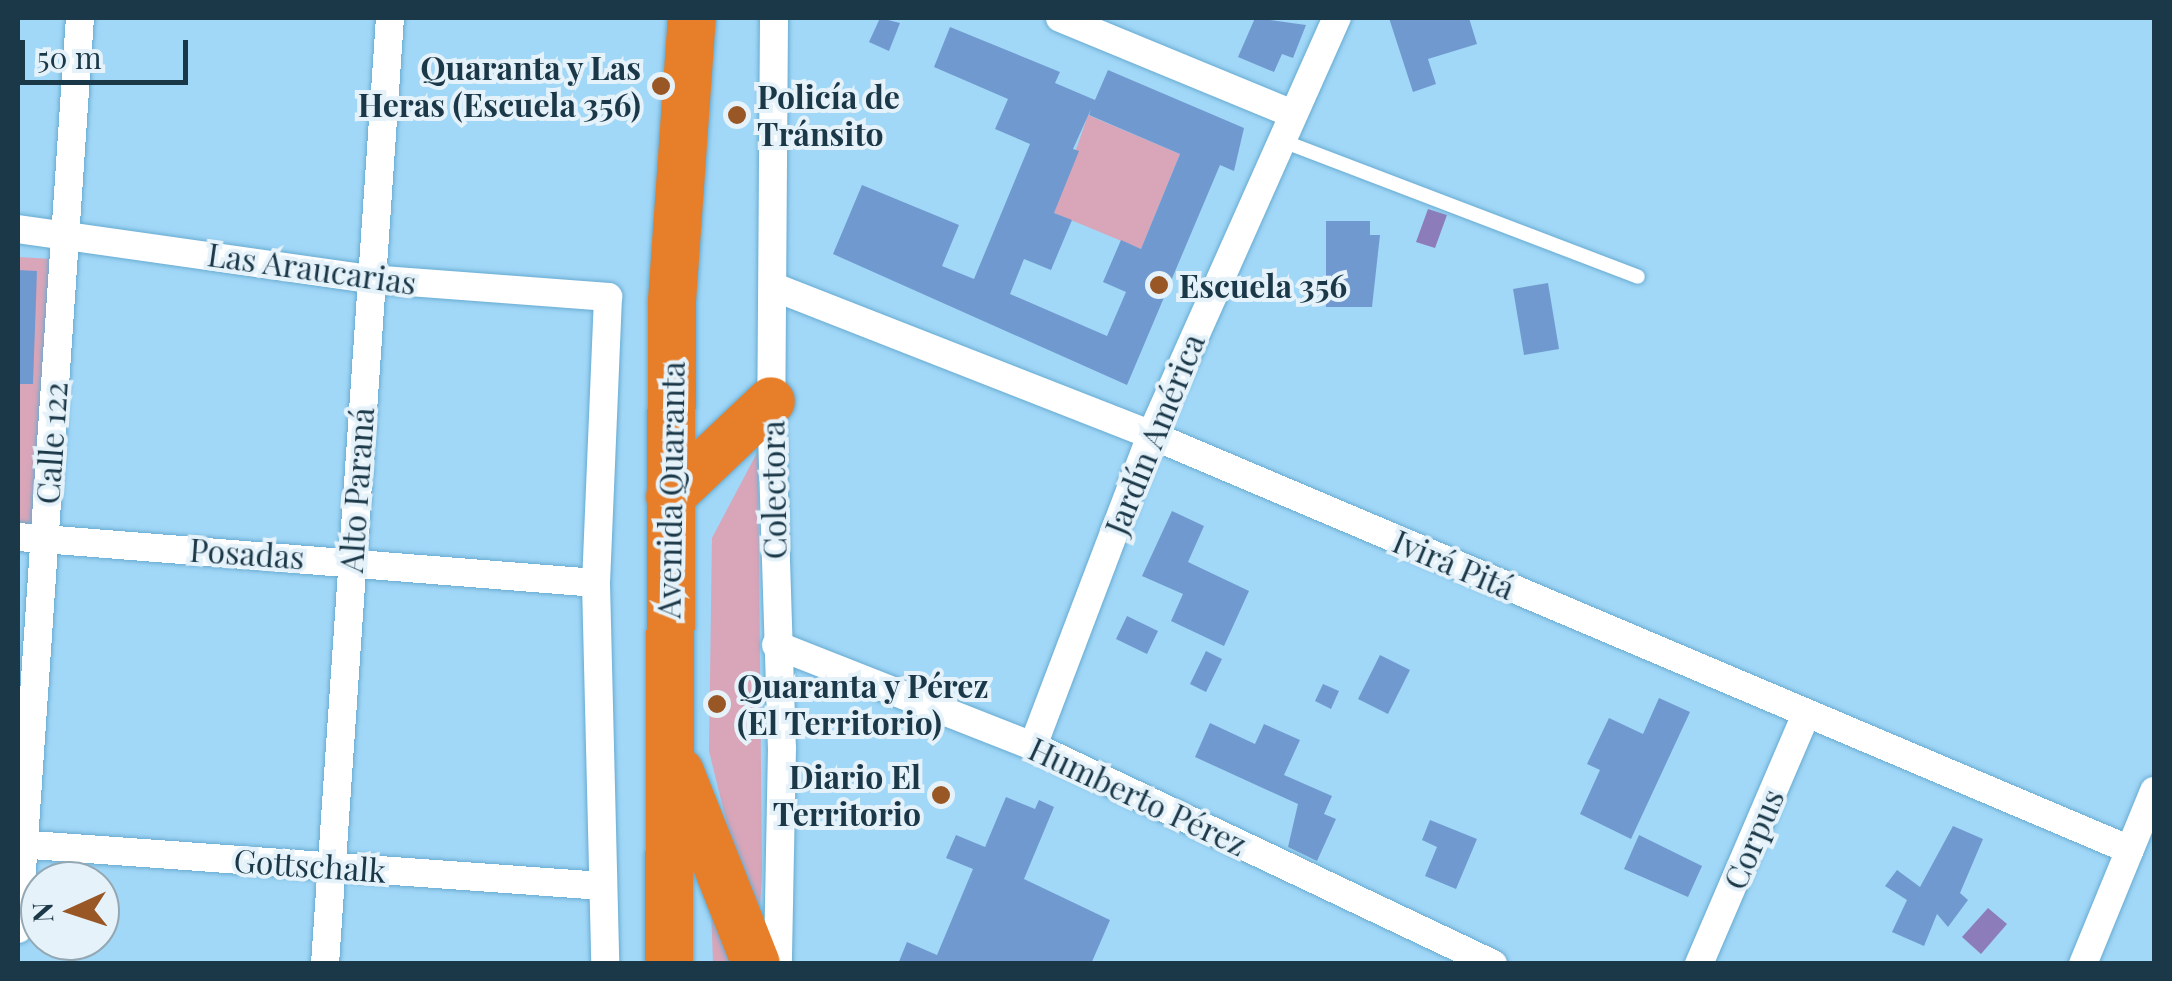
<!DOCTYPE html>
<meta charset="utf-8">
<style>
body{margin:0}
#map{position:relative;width:2172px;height:981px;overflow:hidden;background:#a1d7f7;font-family:"Playfair Display",serif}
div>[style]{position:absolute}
.green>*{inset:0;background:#d9a5b8}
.water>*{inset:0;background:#8c7dba}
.building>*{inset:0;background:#709acf}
.roads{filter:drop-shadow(0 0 2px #67abd1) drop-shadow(0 0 2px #67abd1)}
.lane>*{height:14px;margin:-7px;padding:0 7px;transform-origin:7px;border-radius:7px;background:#fff}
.street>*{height:28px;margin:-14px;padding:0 14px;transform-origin:14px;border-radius:14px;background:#fff}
.highway>*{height:48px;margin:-24px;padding:0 24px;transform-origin:24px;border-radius:24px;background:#e77f2a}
.dots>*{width:28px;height:28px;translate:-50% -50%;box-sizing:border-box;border:5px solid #e5f2fa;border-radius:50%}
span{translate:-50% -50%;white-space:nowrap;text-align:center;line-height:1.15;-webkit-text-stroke:8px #e5f2fa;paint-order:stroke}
.poi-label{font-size:32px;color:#1b3848;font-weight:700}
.right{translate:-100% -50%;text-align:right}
.left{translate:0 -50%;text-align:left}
.street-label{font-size:32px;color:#1b3848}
.frame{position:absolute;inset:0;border:20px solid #1b3848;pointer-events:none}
.north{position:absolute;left:20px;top:861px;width:100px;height:100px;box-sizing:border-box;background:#e5f2fa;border:2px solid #94a8b3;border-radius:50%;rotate:267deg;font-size:28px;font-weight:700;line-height:40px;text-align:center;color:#1b3848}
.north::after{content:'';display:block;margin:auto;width:35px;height:45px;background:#995725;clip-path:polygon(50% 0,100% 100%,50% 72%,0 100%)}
.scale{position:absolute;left:20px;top:40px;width:168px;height:45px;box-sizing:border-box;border:5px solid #1b3848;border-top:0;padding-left:12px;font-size:30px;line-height:35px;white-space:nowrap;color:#1b3848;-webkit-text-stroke:8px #e5f2fa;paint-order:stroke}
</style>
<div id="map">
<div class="green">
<div style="clip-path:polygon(1088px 115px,1180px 154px,1141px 249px,1054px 213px)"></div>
<div style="clip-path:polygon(18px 257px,53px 259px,37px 528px,18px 526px)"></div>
<div style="clip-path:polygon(758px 451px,762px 874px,760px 907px,748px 910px,709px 751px,712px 538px)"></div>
<div style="clip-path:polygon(710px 877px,743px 963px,713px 963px)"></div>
</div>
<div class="water">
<div style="clip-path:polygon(1428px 209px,1447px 215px,1435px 248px,1416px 242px)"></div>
<div style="clip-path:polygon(1988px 908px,2007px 924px,1981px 954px,1962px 937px)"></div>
</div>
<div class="building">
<div style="clip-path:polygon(880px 18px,900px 23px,889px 51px,869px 42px)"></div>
<div style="clip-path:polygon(1255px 18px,1306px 25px,1293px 58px,1282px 54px,1274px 72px,1238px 57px)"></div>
<div style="clip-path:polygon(1389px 18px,1469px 18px,1477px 44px,1428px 59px,1436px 84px,1413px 92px)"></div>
<div style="clip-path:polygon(evenodd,950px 27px,1060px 72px,1055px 83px,1095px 100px,1108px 70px,1244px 128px,1234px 171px,1220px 165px,1127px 385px,833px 254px,862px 185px,959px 225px,942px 266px,974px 279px,1030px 144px,995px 129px,1008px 99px,934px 67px,950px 27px,1091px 109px,1089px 115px,1180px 154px,1141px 249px,1121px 240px,1103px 282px,1126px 292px,1107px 336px,1010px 294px,1024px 259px,1051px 270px,1072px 220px,1054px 213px,1079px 151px,1073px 149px,1091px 109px)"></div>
<div style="clip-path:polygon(1326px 221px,1370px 221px,1370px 235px,1380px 235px,1372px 307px,1326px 307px)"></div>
<div style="clip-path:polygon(18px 270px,37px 271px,33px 384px,18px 384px)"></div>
<div style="clip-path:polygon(1548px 283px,1559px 349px,1524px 355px,1513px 289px)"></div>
<div style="clip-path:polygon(1172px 511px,1204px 526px,1188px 562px,1249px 591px,1224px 646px,1171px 621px,1183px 594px,1142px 576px)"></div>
<div style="clip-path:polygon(1127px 616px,1158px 631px,1147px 654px,1116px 639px)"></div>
<div style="clip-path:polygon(1206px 651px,1222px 659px,1206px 692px,1190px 684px)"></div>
<div style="clip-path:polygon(1380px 655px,1410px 670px,1388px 714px,1358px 699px)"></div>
<div style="clip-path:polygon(1323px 684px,1339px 691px,1331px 709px,1315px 701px)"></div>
<div style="clip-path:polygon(1659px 698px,1690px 712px,1631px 839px,1580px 814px,1600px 770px,1587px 764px,1609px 718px,1643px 734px)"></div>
<div style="clip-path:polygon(1210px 723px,1255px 744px,1264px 724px,1300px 740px,1284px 775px,1332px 796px,1324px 814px,1336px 819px,1317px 861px,1288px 847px,1298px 804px,1195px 757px)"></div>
<div style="clip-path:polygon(1006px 797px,1035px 809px,1039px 800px,1054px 807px,1024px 879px,1110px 920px,1091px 964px,898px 964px,907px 942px,937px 955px,973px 869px,946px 858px,956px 835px,985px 847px)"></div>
<div style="clip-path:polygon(1430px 820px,1477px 839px,1456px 889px,1425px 876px,1437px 847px,1422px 840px)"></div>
<div style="clip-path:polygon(1953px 826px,1983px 839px,1960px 893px,1968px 900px,1948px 927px,1937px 914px,1924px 946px,1892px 932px,1907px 900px,1885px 886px,1897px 870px,1920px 887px)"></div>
<div style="clip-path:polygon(1639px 835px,1702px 866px,1688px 897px,1624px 869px)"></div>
</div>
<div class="roads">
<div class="lane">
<div style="left:1280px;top:140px;width:383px;rotate:20.9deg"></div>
</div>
<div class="street">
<div style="left:774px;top:18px;width:383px;rotate:90.4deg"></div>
<div style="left:771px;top:401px;width:347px;rotate:88.2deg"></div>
<div style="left:782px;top:748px;width:216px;rotate:91.1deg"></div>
<div style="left:1060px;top:18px;width:252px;rotate:22.4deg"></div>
<div style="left:18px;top:229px;width:356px;rotate:8.1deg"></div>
<div style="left:370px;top:279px;width:239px;rotate:4.3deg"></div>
<div style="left:608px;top:297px;width:286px;rotate:92.4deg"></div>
<div style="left:596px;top:583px;width:381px;rotate:88.6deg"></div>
<div style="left:774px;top:287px;width:405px;rotate:21.4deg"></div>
<div style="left:1151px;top:435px;width:1063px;rotate:22.97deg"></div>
<div style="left:18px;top:537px;width:580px;rotate:4.55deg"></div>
<div style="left:776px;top:645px;width:276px;rotate:21.5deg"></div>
<div style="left:1033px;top:746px;width:509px;rotate:25.36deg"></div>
<div style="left:1033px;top:746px;width:333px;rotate:-69.2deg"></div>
<div style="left:1151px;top:435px;width:457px;rotate:-66deg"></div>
<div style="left:18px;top:844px;width:586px;rotate:4.11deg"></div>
<div style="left:18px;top:929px;width:913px;rotate:-86.11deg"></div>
<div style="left:325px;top:964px;width:948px;rotate:-86.07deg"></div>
<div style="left:1699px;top:964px;width:272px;rotate:-66.8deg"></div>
<div style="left:2083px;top:964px;width:187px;rotate:-67.7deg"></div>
</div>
<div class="highway">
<div style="left:670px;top:497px;width:139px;rotate:-43.5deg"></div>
<div style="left:680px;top:772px;width:206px;rotate:68.4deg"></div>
<div style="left:669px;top:964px;width:663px;rotate:-89.74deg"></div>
<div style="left:672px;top:301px;width:284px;rotate:-86deg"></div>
</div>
</div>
<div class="dots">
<div style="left:661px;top:86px;background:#995725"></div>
<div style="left:737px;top:115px;background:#995725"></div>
<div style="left:1159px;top:285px;background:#995725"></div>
<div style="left:717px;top:704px;background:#995725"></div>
<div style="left:941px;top:795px;background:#995725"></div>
</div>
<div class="poi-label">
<span class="right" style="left:641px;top:86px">Quaranta y Las<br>Heras (Escuela 356)</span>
<span class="left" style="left:757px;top:115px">Policía de<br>Tránsito</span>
<span class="left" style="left:1179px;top:285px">Escuela 356</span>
<span class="left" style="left:737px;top:704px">Quaranta y Pérez<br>(El Territorio)</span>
<span class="right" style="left:921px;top:795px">Diario El<br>Territorio</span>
</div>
<div class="street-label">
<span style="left:312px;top:268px;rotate:8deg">Las Araucarias</span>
<span style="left:1154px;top:434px;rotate:-68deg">Jardín América</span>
<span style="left:51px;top:443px;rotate:-86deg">Calle 122</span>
<span style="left:356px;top:490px;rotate:-86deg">Alto Paraná</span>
<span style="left:670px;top:490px;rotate:-89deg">Avenida Quaranta</span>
<span style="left:773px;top:490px;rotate:-91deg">Colectora</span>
<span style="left:247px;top:553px;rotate:4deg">Posadas</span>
<span style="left:1454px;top:564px;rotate:23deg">Ivirá Pitá</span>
<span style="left:1138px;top:796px;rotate:25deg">Humberto Pérez</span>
<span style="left:1753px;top:839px;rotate:-67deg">Corpus</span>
<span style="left:310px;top:865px;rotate:4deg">Gottschalk</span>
</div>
<div class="frame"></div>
<div class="north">N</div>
<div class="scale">50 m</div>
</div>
